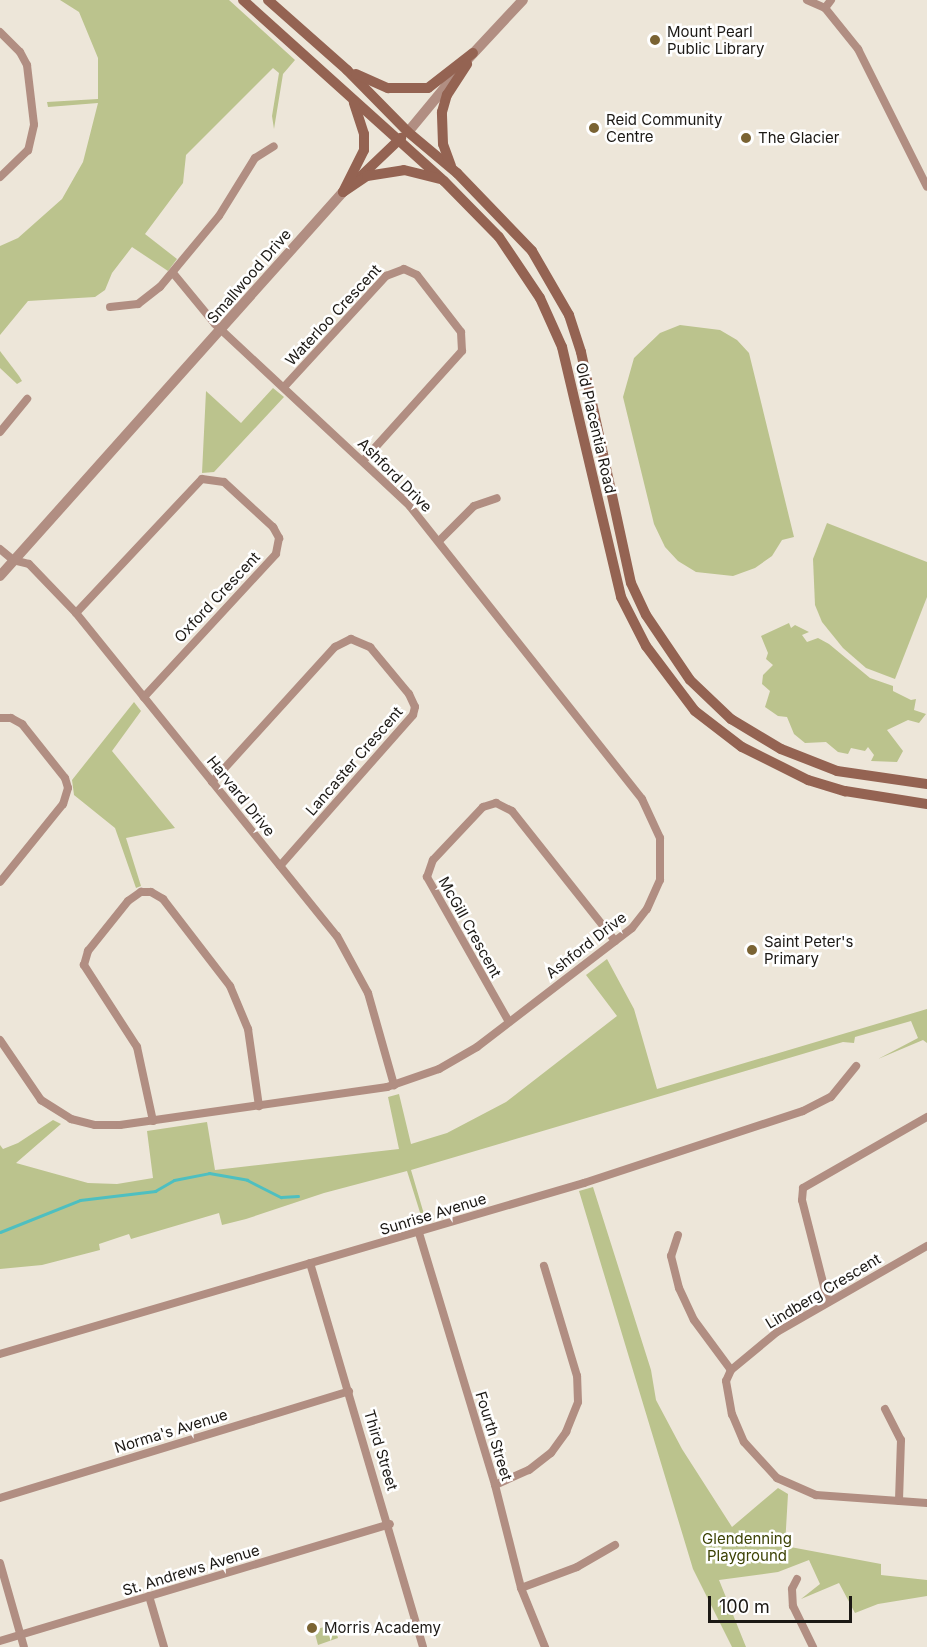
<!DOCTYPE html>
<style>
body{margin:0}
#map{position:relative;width:927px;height:1647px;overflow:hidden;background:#ede6d9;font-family:Inter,sans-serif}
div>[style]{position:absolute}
.green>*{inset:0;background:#bbc38d}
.stream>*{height:3px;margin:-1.5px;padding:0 1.5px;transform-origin:1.5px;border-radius:1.5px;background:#4ebfc0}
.minor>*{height:8px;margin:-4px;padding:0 4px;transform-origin:4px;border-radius:4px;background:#b18e82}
.tertiary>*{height:10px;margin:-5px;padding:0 5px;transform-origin:5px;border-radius:5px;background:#b18e82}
.secondary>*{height:10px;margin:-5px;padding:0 5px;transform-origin:5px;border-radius:5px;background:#946352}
.dots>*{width:16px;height:16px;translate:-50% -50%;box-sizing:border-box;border:3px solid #fff;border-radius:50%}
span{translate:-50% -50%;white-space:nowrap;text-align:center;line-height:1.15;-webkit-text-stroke:5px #fff;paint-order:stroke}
.poi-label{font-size:15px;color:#1c1915}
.left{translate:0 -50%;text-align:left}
.street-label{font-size:15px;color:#1c1915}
.park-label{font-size:15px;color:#3c4204}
.scale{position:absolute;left:708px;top:1596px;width:144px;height:27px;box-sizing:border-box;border:3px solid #1c1915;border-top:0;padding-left:8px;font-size:18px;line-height:21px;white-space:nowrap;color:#1c1915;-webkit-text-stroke:4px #fff;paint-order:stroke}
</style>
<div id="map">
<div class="green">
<div style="clip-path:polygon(60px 0,229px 0,295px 60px,283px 74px,274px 129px,272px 116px,279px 73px,273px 68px,186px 155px,183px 183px,145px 234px,177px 259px,168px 271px,132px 247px,112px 273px,105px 290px,95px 297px,28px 301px,0 335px,0 246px,18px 238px,62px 199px,83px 162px,98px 103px,48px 107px,47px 102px,98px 99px,98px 58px,79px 12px)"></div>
<div style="clip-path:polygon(680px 325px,720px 330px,737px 340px,749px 353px,794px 537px,782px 540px,772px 556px,755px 568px,733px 576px,696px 572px,678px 561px,665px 547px,654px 524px,623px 397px,634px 358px,660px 333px)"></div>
<div style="clip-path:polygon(0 351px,19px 376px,22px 381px,17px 384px,0 368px)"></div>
<div style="clip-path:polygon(273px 388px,284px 397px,214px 472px,202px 473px,206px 391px,241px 423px)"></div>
<div style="clip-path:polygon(827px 523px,927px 562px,927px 597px,895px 679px,866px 668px,843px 648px,822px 622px,815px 605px,813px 559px)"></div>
<div style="clip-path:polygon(789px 623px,791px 628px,795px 625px,809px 632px,802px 635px,807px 642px,818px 638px,829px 644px,870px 678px,893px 686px,893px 691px,911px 700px,916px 699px,914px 710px,926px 714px,919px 723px,908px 720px,887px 730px,903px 751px,897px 762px,871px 761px,874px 755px,868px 747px,865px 751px,851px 748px,848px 754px,838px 752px,826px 742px,805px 743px,794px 734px,787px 717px,778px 716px,765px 707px,770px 691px,762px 684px,763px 675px,773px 665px,766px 659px,768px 653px,761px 636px)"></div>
<div style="clip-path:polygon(134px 702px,141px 711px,112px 751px,175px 828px,126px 838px,141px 886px,136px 888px,115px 828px,74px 795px,72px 780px)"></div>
<div style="clip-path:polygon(607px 959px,634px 1009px,657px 1089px,927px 1009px,927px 1043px,923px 1040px,878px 1059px,918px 1038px,911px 1021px,855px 1037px,854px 1043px,843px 1042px,411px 1170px,426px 1221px,423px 1222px,407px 1171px,324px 1193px,246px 1219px,222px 1225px,219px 1213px,131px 1239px,129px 1234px,99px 1244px,100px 1250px,42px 1265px,0 1269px,0 1145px,3px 1149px,18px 1143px,53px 1120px,61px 1124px,16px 1163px,88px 1183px,117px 1184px,153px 1178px,147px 1131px,207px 1122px,215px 1170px,399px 1149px,388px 1097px,399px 1094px,411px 1144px,447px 1133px,506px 1102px,617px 1016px,586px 975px)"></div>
<div style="clip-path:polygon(593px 1187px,651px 1370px,656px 1400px,682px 1449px,732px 1527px,778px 1488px,788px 1494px,785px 1546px,881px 1564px,881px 1575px,927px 1580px,927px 1596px,878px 1604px,855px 1613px,839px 1583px,801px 1599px,820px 1584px,809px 1560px,778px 1572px,719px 1580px,746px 1647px,732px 1647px,693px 1569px,625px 1344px,579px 1191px)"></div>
<div style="clip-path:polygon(334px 1624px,338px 1638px,318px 1645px,314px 1630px)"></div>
</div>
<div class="stream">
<div style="left:0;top:1232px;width:86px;rotate:-21.8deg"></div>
<div style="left:80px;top:1200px;width:76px;rotate:-6.8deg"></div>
<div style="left:155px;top:1191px;width:22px;rotate:-30deg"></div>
<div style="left:174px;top:1180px;width:36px;rotate:-11deg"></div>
<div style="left:209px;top:1173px;width:39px;rotate:10deg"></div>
<div style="left:247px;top:1180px;width:38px;rotate:27deg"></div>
<div style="left:281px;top:1197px;width:17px;rotate:-3deg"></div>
</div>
<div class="minor">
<div style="left:807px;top:0;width:20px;rotate:24deg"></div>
<div style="left:825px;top:8px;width:53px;rotate:51.2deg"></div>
<div style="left:858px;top:49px;width:154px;rotate:63.4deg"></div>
<div style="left:825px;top:8px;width:10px;rotate:-53deg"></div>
<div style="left:0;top:32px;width:28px;rotate:45deg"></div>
<div style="left:20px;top:52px;width:15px;rotate:62deg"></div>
<div style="left:27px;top:65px;width:60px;rotate:83.3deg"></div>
<div style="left:34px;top:125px;width:26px;rotate:103deg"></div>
<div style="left:28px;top:150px;width:39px;rotate:136deg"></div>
<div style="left:110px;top:307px;width:28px;rotate:-6deg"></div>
<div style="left:138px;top:304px;width:28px;rotate:-38deg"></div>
<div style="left:160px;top:287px;width:92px;rotate:-50.3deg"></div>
<div style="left:219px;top:216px;width:68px;rotate:-58.2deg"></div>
<div style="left:255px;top:158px;width:22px;rotate:-32deg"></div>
<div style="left:284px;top:387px;width:151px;rotate:-47.4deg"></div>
<div style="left:386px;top:276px;width:19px;rotate:-21deg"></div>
<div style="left:404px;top:269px;width:14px;rotate:25deg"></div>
<div style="left:417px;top:275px;width:72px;rotate:52.3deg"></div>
<div style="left:461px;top:332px;width:19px;rotate:87deg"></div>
<div style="left:462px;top:351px;width:148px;rotate:132deg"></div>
<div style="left:0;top:432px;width:43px;rotate:-50.7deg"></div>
<div style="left:439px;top:541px;width:49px;rotate:-45deg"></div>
<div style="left:474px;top:506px;width:24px;rotate:-19deg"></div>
<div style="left:0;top:549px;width:17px;rotate:40deg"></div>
<div style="left:13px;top:560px;width:16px;rotate:14deg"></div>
<div style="left:29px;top:564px;width:68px;rotate:46.2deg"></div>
<div style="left:76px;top:613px;width:415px;rotate:51.1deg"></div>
<div style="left:337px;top:936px;width:65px;rotate:61.5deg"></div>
<div style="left:368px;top:993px;width:96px;rotate:74.2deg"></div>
<div style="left:76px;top:613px;width:184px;rotate:-46.8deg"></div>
<div style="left:202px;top:479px;width:22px;rotate:8deg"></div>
<div style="left:224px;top:482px;width:67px;rotate:42.6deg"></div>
<div style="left:273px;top:527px;width:13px;rotate:61deg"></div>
<div style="left:279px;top:538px;width:16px;rotate:101deg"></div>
<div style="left:276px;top:554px;width:195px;rotate:132.7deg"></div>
<div style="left:0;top:718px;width:11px"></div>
<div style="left:11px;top:718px;width:13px;rotate:29deg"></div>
<div style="left:22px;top:724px;width:69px;rotate:51.5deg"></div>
<div style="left:65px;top:778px;width:10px;rotate:73deg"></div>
<div style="left:68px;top:788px;width:17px;rotate:107deg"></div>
<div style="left:63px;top:804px;width:100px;rotate:128.9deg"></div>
<div style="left:212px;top:782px;width:183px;rotate:-47.7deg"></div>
<div style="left:335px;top:647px;width:18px;rotate:-27deg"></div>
<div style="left:351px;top:639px;width:21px;rotate:23deg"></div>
<div style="left:370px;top:647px;width:61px;rotate:50.3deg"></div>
<div style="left:409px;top:694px;width:14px;rotate:65deg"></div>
<div style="left:415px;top:707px;width:8px;rotate:104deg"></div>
<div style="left:413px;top:715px;width:201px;rotate:131.4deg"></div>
<div style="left:509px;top:1022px;width:167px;rotate:-119.5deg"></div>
<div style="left:427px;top:877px;width:18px;rotate:-71deg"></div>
<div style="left:433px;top:860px;width:73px;rotate:-46.7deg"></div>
<div style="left:483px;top:807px;width:14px;rotate:-17deg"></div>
<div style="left:496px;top:803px;width:18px;rotate:27deg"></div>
<div style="left:512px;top:811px;width:166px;rotate:51.6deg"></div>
<div style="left:0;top:1040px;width:73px;rotate:55.7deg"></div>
<div style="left:41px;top:1100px;width:36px;rotate:32deg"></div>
<div style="left:71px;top:1119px;width:25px;rotate:14deg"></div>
<div style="left:95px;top:1125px;width:25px"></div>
<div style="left:120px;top:1125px;width:270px;rotate:-8.1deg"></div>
<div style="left:387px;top:1087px;width:55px;rotate:-19.1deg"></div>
<div style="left:439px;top:1069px;width:44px;rotate:-30.1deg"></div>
<div style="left:477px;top:1047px;width:195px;rotate:-37.5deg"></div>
<div style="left:632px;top:928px;width:24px;rotate:-52deg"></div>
<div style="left:647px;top:909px;width:32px;rotate:-66deg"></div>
<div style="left:660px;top:880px;width:42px;rotate:-90deg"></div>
<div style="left:660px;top:838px;width:43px;rotate:-114.8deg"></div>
<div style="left:642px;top:799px;width:374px;rotate:-128.4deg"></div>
<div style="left:410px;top:506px;width:267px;rotate:-137deg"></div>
<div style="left:215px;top:324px;width:66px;rotate:-129.5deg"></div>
<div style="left:153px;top:1121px;width:76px;rotate:-102.2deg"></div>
<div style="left:137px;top:1047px;width:98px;rotate:-122.9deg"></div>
<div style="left:84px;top:965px;width:15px;rotate:-74deg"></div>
<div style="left:88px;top:951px;width:64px;rotate:-51.3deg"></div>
<div style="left:128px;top:901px;width:16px;rotate:-35deg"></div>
<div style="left:141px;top:892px;width:10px"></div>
<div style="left:151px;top:892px;width:14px;rotate:30deg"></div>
<div style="left:163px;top:899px;width:110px;rotate:52.4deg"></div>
<div style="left:230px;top:986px;width:47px;rotate:67.3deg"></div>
<div style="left:248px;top:1029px;width:78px;rotate:81.9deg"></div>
<div style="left:419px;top:1233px;width:263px;rotate:73.2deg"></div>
<div style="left:495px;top:1485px;width:106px;rotate:75.8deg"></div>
<div style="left:521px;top:1588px;width:64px;rotate:67.9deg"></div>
<div style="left:678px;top:1235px;width:22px;rotate:108deg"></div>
<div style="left:671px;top:1256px;width:33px;rotate:76deg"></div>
<div style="left:679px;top:1288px;width:35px;rotate:65deg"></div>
<div style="left:694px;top:1320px;width:62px;rotate:53.5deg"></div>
<div style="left:927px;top:1246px;width:173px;rotate:150.2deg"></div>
<div style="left:777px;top:1332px;width:60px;rotate:140.4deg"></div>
<div style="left:731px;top:1370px;width:12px;rotate:114deg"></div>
<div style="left:726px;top:1381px;width:34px;rotate:80deg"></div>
<div style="left:732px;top:1414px;width:30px;rotate:67deg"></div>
<div style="left:744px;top:1442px;width:49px;rotate:47.5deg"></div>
<div style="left:777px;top:1478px;width:43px;rotate:23.6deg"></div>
<div style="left:816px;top:1495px;width:111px;rotate:4.1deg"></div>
<div style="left:310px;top:1263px;width:400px;rotate:73.6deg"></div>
<div style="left:828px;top:1302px;width:105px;rotate:-104.3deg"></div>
<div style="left:802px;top:1200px;width:12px;rotate:-85deg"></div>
<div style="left:803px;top:1188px;width:143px;rotate:-29.8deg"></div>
<div style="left:0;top:1354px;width:609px;rotate:-16.32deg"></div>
<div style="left:584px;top:1183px;width:231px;rotate:-18.2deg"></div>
<div style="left:803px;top:1111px;width:31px;rotate:-27deg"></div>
<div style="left:831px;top:1097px;width:40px;rotate:-51deg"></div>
<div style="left:885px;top:1409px;width:35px;rotate:63deg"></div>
<div style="left:901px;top:1440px;width:61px;rotate:91.9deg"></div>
<div style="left:495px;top:1485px;width:37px;rotate:-24deg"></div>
<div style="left:529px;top:1470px;width:28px;rotate:-38deg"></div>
<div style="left:551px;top:1453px;width:26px;rotate:-54deg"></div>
<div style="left:566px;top:1432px;width:32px;rotate:-68deg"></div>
<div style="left:578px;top:1402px;width:26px;rotate:-92deg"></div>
<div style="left:577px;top:1376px;width:115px;rotate:-106.7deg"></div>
<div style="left:0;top:1498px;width:365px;rotate:-17deg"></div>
<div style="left:0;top:1563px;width:87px;rotate:74.1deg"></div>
<div style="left:797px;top:1579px;width:11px;rotate:117deg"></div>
<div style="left:792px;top:1589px;width:17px;rotate:87deg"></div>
<div style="left:793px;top:1606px;width:46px;rotate:64deg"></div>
<div style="left:521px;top:1588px;width:60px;rotate:-20.6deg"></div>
<div style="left:577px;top:1567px;width:44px;rotate:-30.1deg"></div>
<div style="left:149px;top:1596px;width:53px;rotate:73.6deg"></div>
<div style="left:0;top:1641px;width:407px;rotate:-16.7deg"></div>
</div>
<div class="tertiary">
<div style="left:467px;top:60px;width:82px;rotate:-47deg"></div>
<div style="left:408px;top:132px;width:75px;rotate:-50.4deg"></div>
<div style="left:0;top:576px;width:515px;rotate:-48.23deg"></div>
</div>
<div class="secondary">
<div style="left:243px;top:0;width:270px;rotate:42deg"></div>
<div style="left:444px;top:181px;width:78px;rotate:45.5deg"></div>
<div style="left:499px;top:237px;width:73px;rotate:56.1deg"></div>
<div style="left:540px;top:298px;width:54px;rotate:65.8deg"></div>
<div style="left:562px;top:347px;width:257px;rotate:76.7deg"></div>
<div style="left:621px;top:597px;width:55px;rotate:63deg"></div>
<div style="left:646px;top:646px;width:81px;rotate:53deg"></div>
<div style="left:695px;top:711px;width:59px;rotate:37.5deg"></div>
<div style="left:742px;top:747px;width:74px;rotate:26.6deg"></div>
<div style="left:808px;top:780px;width:39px;rotate:17deg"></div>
<div style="left:845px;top:791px;width:83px;rotate:9deg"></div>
<div style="left:268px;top:0;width:106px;rotate:41.5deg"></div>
<div style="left:347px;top:70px;width:87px;rotate:45.5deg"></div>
<div style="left:408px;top:132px;width:64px;rotate:39.9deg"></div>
<div style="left:457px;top:173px;width:108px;rotate:46.1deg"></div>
<div style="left:532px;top:251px;width:74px;rotate:60deg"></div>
<div style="left:569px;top:315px;width:39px;rotate:72deg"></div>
<div style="left:581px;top:352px;width:236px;rotate:77.8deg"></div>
<div style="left:631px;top:583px;width:35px;rotate:65deg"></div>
<div style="left:646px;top:615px;width:78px;rotate:55.9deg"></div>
<div style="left:690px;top:680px;width:57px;rotate:43.6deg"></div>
<div style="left:731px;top:719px;width:58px;rotate:31deg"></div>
<div style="left:781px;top:749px;width:60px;rotate:21.4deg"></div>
<div style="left:837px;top:771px;width:91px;rotate:8.2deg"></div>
<div style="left:356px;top:74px;width:35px;rotate:24deg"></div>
<div style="left:388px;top:88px;width:40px"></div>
<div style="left:428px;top:88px;width:57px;rotate:-37.9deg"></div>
<div style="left:451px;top:166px;width:23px;rotate:-110deg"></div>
<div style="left:443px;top:144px;width:32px;rotate:-92deg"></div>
<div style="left:442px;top:112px;width:18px;rotate:-74deg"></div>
<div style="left:447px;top:95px;width:37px;rotate:-57deg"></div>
<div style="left:360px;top:177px;width:57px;rotate:-43.6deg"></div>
<div style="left:343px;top:192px;width:29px;rotate:-34deg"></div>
<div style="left:367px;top:176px;width:37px;rotate:-9deg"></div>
<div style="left:404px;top:170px;width:36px;rotate:14deg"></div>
<div style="left:343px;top:192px;width:47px;rotate:-63.4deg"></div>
<div style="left:364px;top:150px;width:16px;rotate:-90deg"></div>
<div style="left:364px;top:134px;width:33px;rotate:-108deg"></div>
</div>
<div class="dots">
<div style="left:655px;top:40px;background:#7a6333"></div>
<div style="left:594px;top:128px;background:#7a6333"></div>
<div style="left:746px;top:138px;background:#7a6333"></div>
<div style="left:752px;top:950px;background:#7a6333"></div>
<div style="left:312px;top:1628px;background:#7a6333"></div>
</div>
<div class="poi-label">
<span class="left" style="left:667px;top:40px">Mount Pearl<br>Public Library</span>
<span class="left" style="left:606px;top:128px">Reid Community<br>Centre</span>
<span class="left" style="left:758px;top:138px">The Glacier</span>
<span class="left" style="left:764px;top:950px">Saint Peter's<br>Primary</span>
<span class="left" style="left:324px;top:1628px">Morris Academy</span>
</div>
<div class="street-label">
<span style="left:249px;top:276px;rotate:-49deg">Smallwood Drive</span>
<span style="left:333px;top:315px;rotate:-47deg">Waterloo Crescent</span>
<span style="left:596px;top:428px;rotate:77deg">Old Placentia Road</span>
<span style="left:395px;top:475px;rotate:45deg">Ashford Drive</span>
<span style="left:217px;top:597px;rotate:-47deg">Oxford Crescent</span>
<span style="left:354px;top:761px;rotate:-49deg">Lancaster Crescent</span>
<span style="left:241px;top:796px;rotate:51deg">Harvard Drive</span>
<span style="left:470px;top:927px;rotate:61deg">McGill Crescent</span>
<span style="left:586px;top:945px;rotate:-38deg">Ashford Drive</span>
<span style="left:433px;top:1214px;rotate:-17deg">Sunrise Avenue</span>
<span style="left:823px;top:1291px;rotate:-31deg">Lindberg Crescent</span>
<span style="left:171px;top:1431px;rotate:-17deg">Norma's Avenue</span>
<span style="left:494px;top:1436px;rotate:73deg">Fourth Street</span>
<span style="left:381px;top:1450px;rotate:73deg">Third Street</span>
<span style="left:191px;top:1570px;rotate:-17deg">St. Andrews Avenue</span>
</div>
<div class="park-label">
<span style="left:747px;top:1547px">Glendenning<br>Playground</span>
</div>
<div class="scale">100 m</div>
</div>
